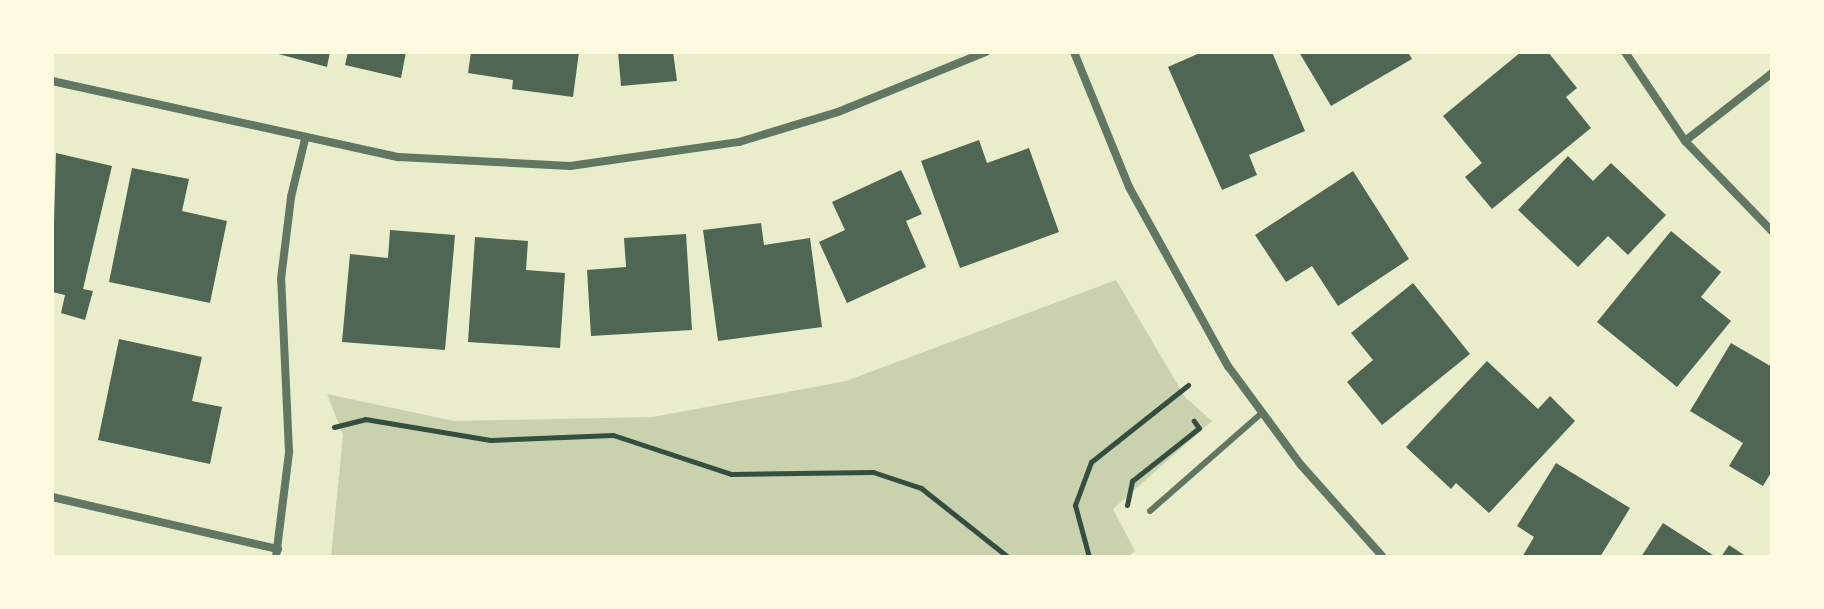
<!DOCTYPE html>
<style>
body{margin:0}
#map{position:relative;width:1824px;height:609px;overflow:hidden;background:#e9edc9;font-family:Manrope,sans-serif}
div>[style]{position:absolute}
.green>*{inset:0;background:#cad2ad}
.building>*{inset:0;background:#4f6655}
.path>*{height:5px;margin:-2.5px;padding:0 2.5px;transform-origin:2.5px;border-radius:2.5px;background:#344e41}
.service>*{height:6px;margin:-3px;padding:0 3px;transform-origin:3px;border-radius:3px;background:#617663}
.minor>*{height:8px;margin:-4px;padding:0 4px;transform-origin:4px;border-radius:4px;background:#617663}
span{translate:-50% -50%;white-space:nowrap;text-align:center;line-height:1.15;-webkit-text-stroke:7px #fefae0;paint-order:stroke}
.frame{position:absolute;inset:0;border:54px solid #fefae0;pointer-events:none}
</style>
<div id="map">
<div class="green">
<div style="clip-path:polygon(1116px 280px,1185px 397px,1212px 421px,1113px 509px,1135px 551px,1128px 557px,331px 557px,343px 435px,327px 394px,454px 421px,653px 417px,846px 381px)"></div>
</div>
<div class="building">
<div style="clip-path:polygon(271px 52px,330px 52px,327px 67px)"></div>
<div style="clip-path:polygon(348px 52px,406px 52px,401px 78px,345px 65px)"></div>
<div style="clip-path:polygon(471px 52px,579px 52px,573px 97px,512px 89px,513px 80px,468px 73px)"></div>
<div style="clip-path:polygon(618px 52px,673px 52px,677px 81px,621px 86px)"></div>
<div style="clip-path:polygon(1202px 52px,1272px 52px,1305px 131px,1249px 155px,1257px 175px,1222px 190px,1168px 67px)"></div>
<div style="clip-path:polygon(1299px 52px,1408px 52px,1412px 59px,1331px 106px)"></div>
<div style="clip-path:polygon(1521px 52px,1548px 52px,1577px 88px,1566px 97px,1591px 128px,1492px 209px,1465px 177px,1482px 163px,1443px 116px)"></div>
<div style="clip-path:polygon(979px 140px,987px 163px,1029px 148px,1059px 232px,960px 268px,921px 161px)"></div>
<div style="clip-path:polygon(56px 153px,112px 166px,83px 289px,93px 291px,85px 320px,61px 313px,65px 295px,52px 292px)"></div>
<div style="clip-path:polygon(1568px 156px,1593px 181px,1611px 163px,1666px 215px,1628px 255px,1608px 236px,1578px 267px,1518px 210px)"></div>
<div style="clip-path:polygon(132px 168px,189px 179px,182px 211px,227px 221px,210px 303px,109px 282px)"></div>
<div style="clip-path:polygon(901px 170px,922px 214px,906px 221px,926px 267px,847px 303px,819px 242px,845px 230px,832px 202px)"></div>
<div style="clip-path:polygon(1353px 171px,1409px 259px,1338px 306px,1312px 266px,1286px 282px,1255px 235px)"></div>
<div style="clip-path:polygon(761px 223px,764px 245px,810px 238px,822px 327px,718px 341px,703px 230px)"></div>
<div style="clip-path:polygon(390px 230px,455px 235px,445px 350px,342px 342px,350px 254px,388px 258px)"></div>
<div style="clip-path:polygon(1671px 231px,1721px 272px,1701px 297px,1731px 321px,1677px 387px,1597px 322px)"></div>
<div style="clip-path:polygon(686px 234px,692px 330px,591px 336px,587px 270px,626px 267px,624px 238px)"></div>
<div style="clip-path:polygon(475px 237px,528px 241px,526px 270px,565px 273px,560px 348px,468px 342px)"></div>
<div style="clip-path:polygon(1413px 283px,1470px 354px,1382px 425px,1347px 382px,1373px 360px,1351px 333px)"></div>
<div style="clip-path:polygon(119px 339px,202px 357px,192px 401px,222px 407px,210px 464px,98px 440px)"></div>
<div style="clip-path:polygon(1731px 343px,1772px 367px,1772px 471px,1763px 486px,1729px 466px,1743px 443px,1690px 411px)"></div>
<div style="clip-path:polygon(1487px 361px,1538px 409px,1550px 396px,1575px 421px,1489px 513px,1456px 483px,1451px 489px,1406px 447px)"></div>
<div style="clip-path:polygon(1556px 463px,1630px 508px,1600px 557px,1522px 557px,1534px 537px,1517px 526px)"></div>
<div style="clip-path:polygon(1663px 523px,1716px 557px,1641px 557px)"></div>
<div style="clip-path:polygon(1729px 545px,1747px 557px,1721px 557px)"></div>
</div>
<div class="path">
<div style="left:334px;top:427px;width:32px;rotate:-14deg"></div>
<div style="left:365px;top:419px;width:127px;rotate:9.5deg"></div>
<div style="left:490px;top:440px;width:123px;rotate:-2.3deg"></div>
<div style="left:613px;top:435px;width:124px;rotate:18.3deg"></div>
<div style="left:731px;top:474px;width:142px;rotate:-0.8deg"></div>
<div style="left:873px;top:472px;width:51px;rotate:18.4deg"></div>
<div style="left:921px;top:488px;width:111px;rotate:38.4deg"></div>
<div style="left:1127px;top:505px;width:25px;rotate:-78deg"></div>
<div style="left:1132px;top:481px;width:85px;rotate:-38.3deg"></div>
<div style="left:1199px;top:428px;width:9px;rotate:-126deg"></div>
<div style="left:1089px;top:557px;width:54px;rotate:-105.1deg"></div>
<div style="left:1075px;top:505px;width:46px;rotate:-69.6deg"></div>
<div style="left:1091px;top:462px;width:124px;rotate:-38.4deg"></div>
</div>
<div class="service">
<div style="left:1150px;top:511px;width:149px;rotate:-41.2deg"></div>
</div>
<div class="minor">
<div style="left:1074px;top:52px;width:146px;rotate:67.8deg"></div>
<div style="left:1129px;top:187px;width:205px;rotate:61.1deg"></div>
<div style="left:1228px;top:366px;width:123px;rotate:53.6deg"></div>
<div style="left:1301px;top:465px;width:123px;rotate:48.3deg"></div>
<div style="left:1625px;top:52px;width:107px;rotate:56deg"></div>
<div style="left:1685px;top:141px;width:125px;rotate:46deg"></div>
<div style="left:52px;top:81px;width:355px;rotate:12.4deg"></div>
<div style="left:399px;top:157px;width:171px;rotate:3deg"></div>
<div style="left:570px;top:166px;width:171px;rotate:-8.1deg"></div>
<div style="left:739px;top:142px;width:103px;rotate:-16.9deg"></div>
<div style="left:838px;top:112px;width:160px;rotate:-22.1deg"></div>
<div style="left:1685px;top:141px;width:110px;rotate:-38deg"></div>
<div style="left:52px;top:497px;width:232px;rotate:13deg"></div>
<div style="left:276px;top:557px;width:106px;rotate:-82.9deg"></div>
<div style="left:289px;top:452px;width:173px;rotate:-92.6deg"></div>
<div style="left:281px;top:279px;width:83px;rotate:-83deg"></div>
<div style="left:291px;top:197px;width:60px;rotate:-76.4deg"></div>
</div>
<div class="frame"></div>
</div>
